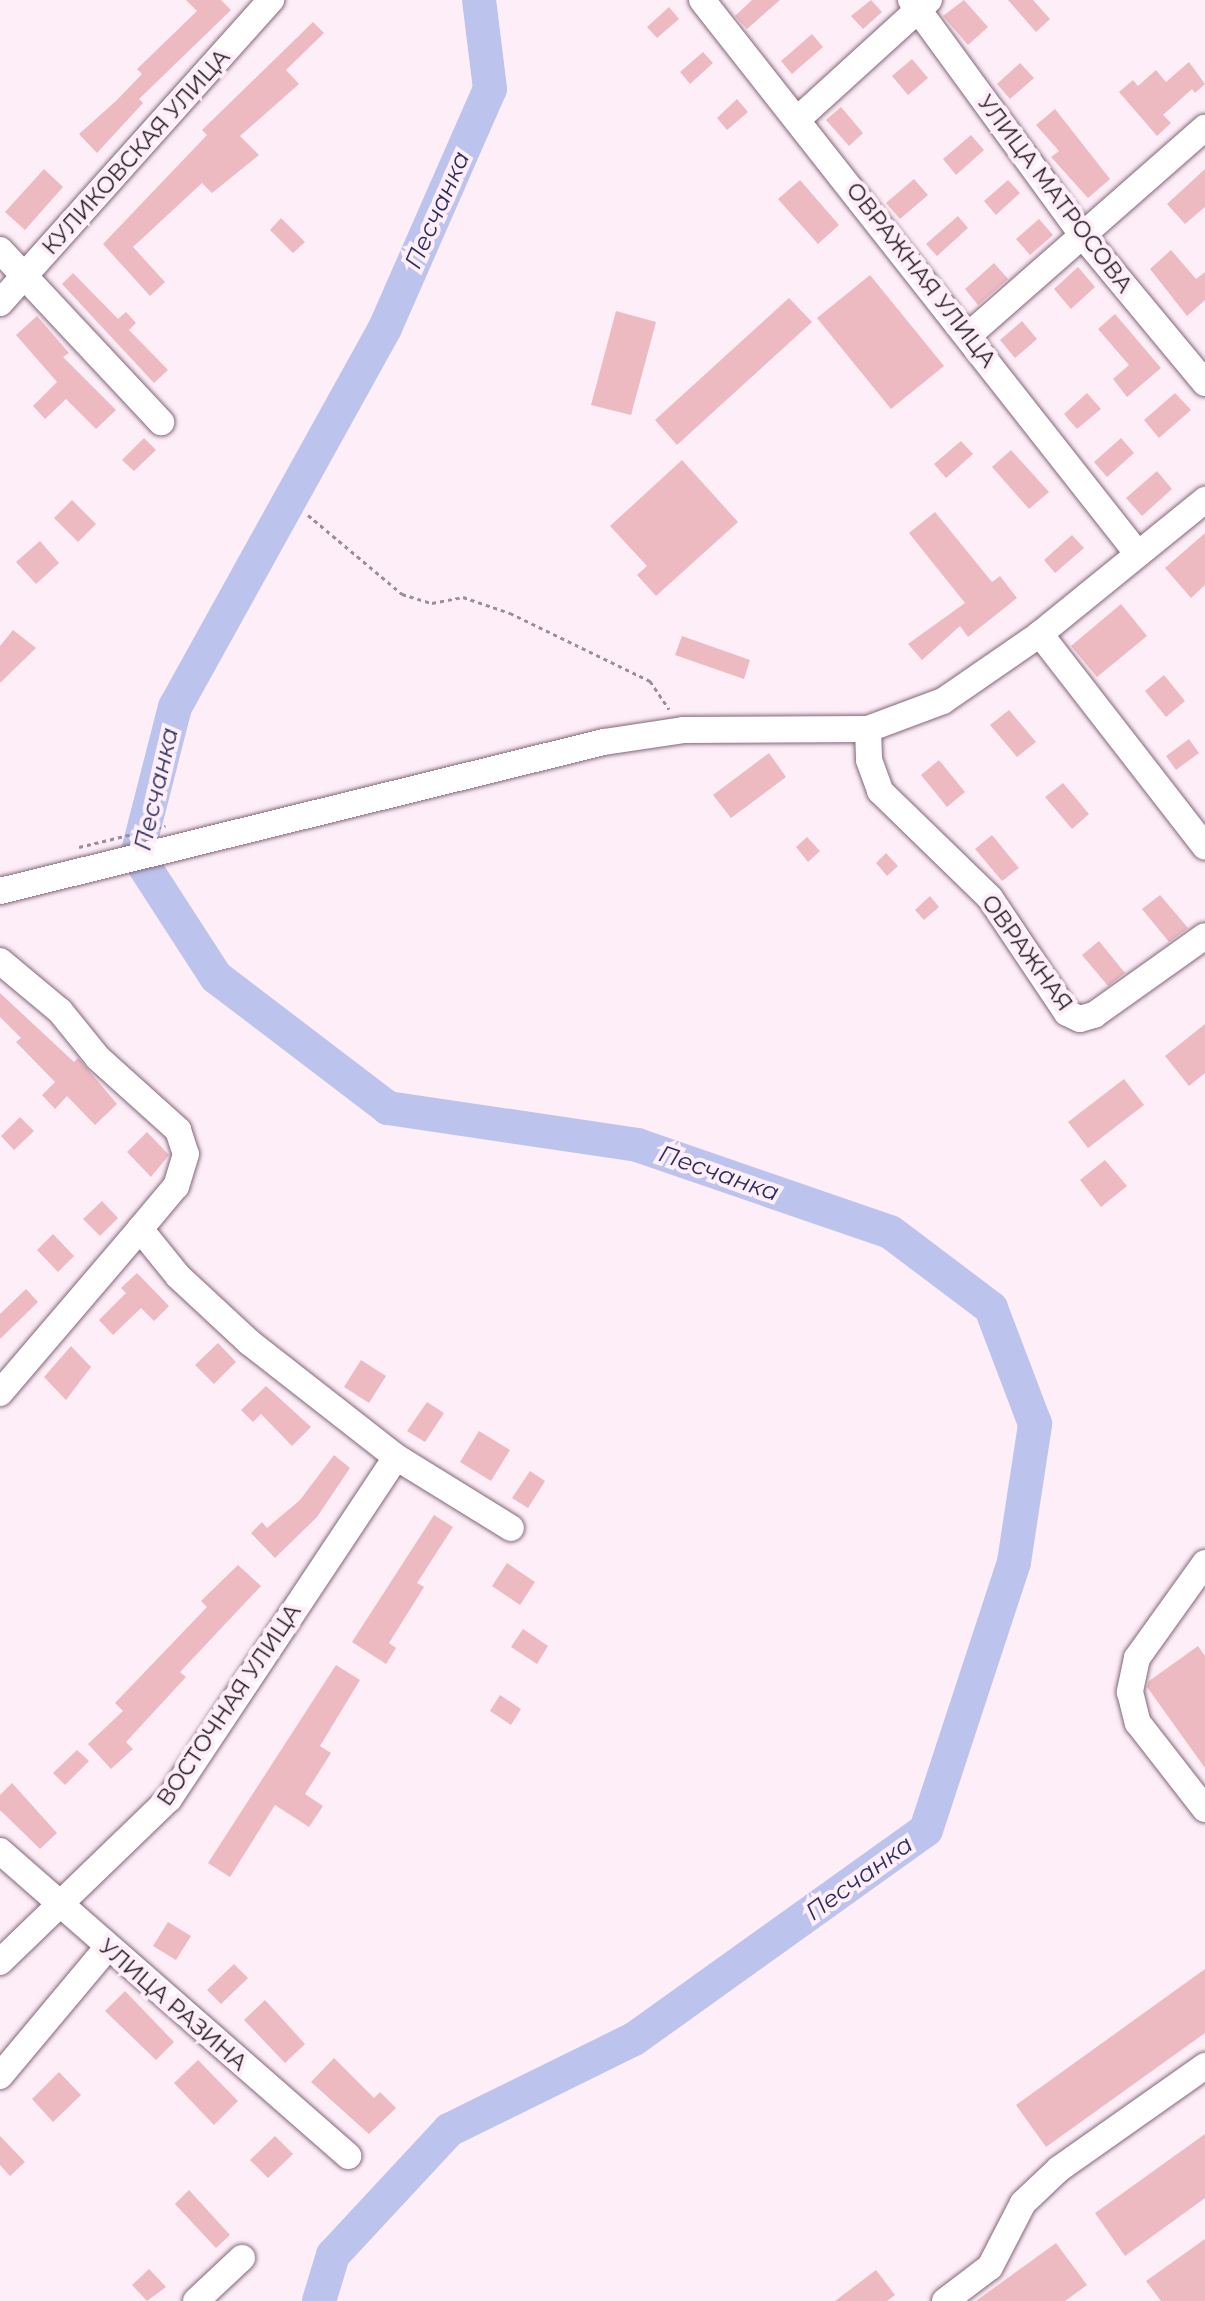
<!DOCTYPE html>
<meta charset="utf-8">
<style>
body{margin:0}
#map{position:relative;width:1205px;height:2301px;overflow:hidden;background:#fdeef7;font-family:Montserrat,sans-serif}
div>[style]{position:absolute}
.river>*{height:34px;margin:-17px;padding:0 17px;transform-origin:17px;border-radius:17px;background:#bcc3ed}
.building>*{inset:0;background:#eebac1}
.path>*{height:3px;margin-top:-1.5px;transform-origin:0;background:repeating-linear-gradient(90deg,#9c8e97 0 4px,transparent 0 8px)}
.roads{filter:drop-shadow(0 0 2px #84657a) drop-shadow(0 0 2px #84657a)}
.minor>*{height:26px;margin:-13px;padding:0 13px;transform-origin:13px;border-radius:13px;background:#fff}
span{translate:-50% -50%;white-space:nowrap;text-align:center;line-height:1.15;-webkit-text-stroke:8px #fdeef7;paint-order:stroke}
.street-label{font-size:22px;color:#251921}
.water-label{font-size:24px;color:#2c2e62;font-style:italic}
</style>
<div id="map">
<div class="river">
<div style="left:319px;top:2301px;width:48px;rotate:-73.1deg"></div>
<div style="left:333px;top:2255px;width:171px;rotate:-47.1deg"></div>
<div style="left:449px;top:2130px;width:206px;rotate:-26.2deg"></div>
<div style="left:634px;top:2039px;width:359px;rotate:-35.6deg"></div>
<div style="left:926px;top:1830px;width:282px;rotate:-71.8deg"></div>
<div style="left:1014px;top:1562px;width:140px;rotate:-81.3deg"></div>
<div style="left:1035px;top:1424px;width:124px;rotate:-110.8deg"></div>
<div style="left:991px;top:1308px;width:126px;rotate:-143deg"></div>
<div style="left:890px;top:1232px;width:267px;rotate:-161deg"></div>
<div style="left:638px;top:1145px;width:253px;rotate:-171.6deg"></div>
<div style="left:388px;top:1108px;width:216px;rotate:-142.7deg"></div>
<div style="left:216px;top:977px;width:145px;rotate:-122.9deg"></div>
<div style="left:137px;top:855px;width:153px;rotate:-75.6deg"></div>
<div style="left:175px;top:707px;width:433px;rotate:-61deg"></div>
<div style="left:385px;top:328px;width:261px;rotate:-66.3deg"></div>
<div style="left:490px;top:89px;width:90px;rotate:-97deg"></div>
</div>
<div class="building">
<div style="clip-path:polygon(186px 0,221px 0,231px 10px,139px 99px,143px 103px,97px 153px,79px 134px,116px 101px,142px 74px,137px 69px,197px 11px)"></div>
<div style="clip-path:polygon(752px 0,780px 0,747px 29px,735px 16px)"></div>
<div style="clip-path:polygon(871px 0,882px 12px,863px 29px,851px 16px)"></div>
<div style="clip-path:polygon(964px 0,988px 27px,968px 45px,943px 16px)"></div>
<div style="clip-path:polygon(1008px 0,1033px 0,1050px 19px,1036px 32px)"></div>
<div style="clip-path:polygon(669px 7px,679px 19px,657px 38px,647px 27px)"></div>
<div style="clip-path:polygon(313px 22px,324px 33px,286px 70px,299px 84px,240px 136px,259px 155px,212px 193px,202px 183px,133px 247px,165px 282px,150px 296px,103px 244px,207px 135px,202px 130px)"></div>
<div style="clip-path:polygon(812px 34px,823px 47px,792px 74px,781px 61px)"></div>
<div style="clip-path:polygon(703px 52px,713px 63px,690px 84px,680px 72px)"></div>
<div style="clip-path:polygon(912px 59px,928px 78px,908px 95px,892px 76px)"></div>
<div style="clip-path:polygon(1189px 62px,1205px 84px,1195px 93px,1192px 89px,1163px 115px,1171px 123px,1157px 136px,1119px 92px,1133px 80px,1138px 86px,1156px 70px,1166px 82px)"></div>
<div style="clip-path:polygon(1020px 63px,1034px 78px,1010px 99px,997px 84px)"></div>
<div style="clip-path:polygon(737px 99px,748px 112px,727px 130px,717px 118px)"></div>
<div style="clip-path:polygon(841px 107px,863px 133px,849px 146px,826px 120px)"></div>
<div style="clip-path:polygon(1055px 109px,1110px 179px,1088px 198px,1051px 157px,1059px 151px,1036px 125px)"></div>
<div style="clip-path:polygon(971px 135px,984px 150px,956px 175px,943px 159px)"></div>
<div style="clip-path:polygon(44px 169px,63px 187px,25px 230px,5px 212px)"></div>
<div style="clip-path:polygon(1205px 169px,1205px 207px,1185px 224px,1167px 204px)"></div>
<div style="clip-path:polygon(914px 179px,928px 195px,900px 219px,886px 203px)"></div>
<div style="clip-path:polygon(800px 180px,839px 225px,818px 244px,778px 199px)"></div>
<div style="clip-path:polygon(1008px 180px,1020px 193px,996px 215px,984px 201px)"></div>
<div style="clip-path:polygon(958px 216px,968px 228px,937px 256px,926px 244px)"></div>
<div style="clip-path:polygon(281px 218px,305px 242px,293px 253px,270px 230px)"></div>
<div style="clip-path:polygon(1039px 219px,1053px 235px,1030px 255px,1016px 239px)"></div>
<div style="clip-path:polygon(1171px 250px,1196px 279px,1205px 272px,1205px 300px,1187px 316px,1150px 269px)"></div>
<div style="clip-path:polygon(994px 263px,1008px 279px,978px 305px,965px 289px)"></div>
<div style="clip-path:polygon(1078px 267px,1095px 287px,1071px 309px,1054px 289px)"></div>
<div style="clip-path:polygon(73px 273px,118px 319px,126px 312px,136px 323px,129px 330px,168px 370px,154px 383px,62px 284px)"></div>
<div style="clip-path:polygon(870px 275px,944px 366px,891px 409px,817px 318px)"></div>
<div style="clip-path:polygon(789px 298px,812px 322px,677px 445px,655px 420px)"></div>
<div style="clip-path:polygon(616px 311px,656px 322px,631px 415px,591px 405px)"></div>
<div style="clip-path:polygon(1115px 314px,1161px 368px,1127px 397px,1113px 379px,1129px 365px,1098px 329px)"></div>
<div style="clip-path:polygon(37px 316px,69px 353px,63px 357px,116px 410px,96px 429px,66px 399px,45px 419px,33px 406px,57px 382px,16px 335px)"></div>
<div style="clip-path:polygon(1022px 321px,1037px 339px,1015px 358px,1000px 340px)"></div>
<div style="clip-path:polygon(1087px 393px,1101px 409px,1077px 429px,1064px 414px)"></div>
<div style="clip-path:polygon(1175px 393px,1191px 410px,1159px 438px,1144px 420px)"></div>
<div style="clip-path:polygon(144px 438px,156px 450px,134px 471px,122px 460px)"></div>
<div style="clip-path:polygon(1121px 438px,1134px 453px,1107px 477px,1094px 462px)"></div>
<div style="clip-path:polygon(961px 441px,973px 454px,946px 478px,934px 464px)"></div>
<div style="clip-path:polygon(1011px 450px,1049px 492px,1029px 509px,992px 467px)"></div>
<div style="clip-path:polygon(682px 460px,738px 522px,656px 596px,637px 575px,647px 566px,610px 526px)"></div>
<div style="clip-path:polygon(1157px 471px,1172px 489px,1142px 516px,1126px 498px)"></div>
<div style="clip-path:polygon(72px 500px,96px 524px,78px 542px,54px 518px)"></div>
<div style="clip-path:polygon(935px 512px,992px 582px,1000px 576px,1017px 598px,968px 637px,960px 626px,922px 660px,908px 644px,965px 603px,909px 533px)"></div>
<div style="clip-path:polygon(1205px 533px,1205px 585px,1191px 598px,1165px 568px)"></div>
<div style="clip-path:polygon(1072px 535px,1084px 548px,1055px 573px,1044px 560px)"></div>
<div style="clip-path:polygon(40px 541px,59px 563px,36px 584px,16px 562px)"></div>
<div style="clip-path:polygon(1121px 604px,1147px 636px,1097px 677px,1071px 646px)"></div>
<div style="clip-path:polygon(13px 630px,36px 648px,0 683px,0 646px)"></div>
<div style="clip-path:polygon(682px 636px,750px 660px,744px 679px,675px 655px)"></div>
<div style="clip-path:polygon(1164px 675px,1185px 701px,1166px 717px,1145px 691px)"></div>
<div style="clip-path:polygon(1009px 710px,1036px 742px,1017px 757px,990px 725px)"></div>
<div style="clip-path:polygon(1189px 739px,1199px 753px,1176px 770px,1166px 756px)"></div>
<div style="clip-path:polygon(769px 753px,786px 777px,731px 818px,713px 795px)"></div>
<div style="clip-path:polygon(939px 760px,965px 792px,947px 807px,921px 775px)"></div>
<div style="clip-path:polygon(1063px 783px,1089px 814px,1072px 829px,1045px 797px)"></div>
<div style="clip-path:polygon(992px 835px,1019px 868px,1002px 881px,975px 849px)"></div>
<div style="clip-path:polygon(807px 837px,820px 851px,808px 862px,796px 847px)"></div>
<div style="clip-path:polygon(886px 853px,898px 866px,887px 876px,876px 863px)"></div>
<div style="clip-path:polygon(1160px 895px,1188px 928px,1169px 942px,1142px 909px)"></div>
<div style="clip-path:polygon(930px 896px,939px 907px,924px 920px,915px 910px)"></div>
<div style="clip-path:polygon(1099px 941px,1125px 973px,1108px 986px,1082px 955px)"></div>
<div style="clip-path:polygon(0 993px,74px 1062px,78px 1058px,117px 1104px,95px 1125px,67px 1096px,55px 1109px,42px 1095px,55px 1082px,16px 1042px,21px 1038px,0 1017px)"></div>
<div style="clip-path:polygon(1205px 1024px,1205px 1073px,1189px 1086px,1165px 1056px)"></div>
<div style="clip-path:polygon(1124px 1079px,1144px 1105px,1088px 1148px,1068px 1122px)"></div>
<div style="clip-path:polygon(20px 1117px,34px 1131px,14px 1150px,1px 1136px)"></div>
<div style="clip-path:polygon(147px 1132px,169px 1155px,151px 1177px,127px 1152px)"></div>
<div style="clip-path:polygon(1105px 1160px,1127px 1186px,1101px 1207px,1080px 1180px)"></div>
<div style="clip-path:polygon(102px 1201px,118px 1218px,100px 1236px,83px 1219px)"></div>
<div style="clip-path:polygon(53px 1234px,74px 1256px,58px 1272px,37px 1250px)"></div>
<div style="clip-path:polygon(137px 1273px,169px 1306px,154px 1321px,141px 1308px,113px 1335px,99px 1320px,126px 1293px,121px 1288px)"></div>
<div style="clip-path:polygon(26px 1289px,38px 1302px,0 1339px,0 1314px)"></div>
<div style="clip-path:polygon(218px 1343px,236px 1362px,214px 1384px,195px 1365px)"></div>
<div style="clip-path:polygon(71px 1346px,91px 1367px,66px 1400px,44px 1377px)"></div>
<div style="clip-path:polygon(361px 1360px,386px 1376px,369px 1403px,344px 1387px)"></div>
<div style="clip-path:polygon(266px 1386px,311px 1427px,292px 1446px,261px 1414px,253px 1422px,241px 1410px)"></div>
<div style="clip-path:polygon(427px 1402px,444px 1413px,425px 1442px,407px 1431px)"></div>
<div style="clip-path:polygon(479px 1431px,510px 1450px,491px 1481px,460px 1462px)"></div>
<div style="clip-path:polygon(334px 1455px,350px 1468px,317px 1517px,275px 1558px,251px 1533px,262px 1522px,267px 1528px,300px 1500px)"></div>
<div style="clip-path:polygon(530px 1471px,545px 1481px,528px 1508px,512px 1498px)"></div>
<div style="clip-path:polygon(434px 1515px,453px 1527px,417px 1583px,424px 1587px,389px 1643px,396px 1648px,386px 1664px,352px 1642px)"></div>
<div style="clip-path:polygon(507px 1563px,535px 1582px,520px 1605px,492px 1586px)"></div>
<div style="clip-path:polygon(238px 1565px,261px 1586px,180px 1672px,186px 1677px,126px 1742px,133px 1749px,111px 1769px,88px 1744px,123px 1711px,115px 1703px,207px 1607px,201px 1601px)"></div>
<div style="clip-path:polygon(523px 1629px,548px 1646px,537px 1664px,511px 1647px)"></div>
<div style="clip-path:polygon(1198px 1646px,1205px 1656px,1205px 1768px,1147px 1687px,1149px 1681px)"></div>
<div style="clip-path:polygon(336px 1665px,360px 1680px,320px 1746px,331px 1753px,305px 1794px,323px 1806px,309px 1827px,275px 1805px,230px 1877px,208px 1863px)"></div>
<div style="clip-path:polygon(500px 1695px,521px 1709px,511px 1725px,490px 1711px)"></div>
<div style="clip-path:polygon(77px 1750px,89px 1761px,65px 1785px,53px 1773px)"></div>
<div style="clip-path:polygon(12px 1783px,57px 1833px,40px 1849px,0 1810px,0 1795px)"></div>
<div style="clip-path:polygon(168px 1922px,191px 1936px,176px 1960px,153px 1946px)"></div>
<div style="clip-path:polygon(234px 1964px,248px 1978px,221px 2004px,207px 1990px)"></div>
<div style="clip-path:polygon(1205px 1969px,1205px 2033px,1046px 2147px,1016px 2105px)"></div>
<div style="clip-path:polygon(125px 1991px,174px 2042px,156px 2060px,105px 2011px)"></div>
<div style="clip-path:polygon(265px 2000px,305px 2044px,285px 2063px,244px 2020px)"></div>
<div style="clip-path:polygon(334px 2058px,374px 2098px,380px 2092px,396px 2108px,369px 2134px,311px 2082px)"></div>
<div style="clip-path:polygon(198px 2060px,238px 2101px,214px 2125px,174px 2083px)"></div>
<div style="clip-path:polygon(59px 2072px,81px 2095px,53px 2122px,32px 2099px)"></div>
<div style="clip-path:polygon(1205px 2134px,1205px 2198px,1125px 2256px,1095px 2213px)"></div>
<div style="clip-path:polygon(0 2136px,25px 2162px,10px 2176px,0 2165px)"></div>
<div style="clip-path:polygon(275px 2136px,293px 2154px,268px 2178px,250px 2160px)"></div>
<div style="clip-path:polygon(189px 2190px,230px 2235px,216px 2248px,175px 2204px)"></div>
<div style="clip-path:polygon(1205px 2239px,1205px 2301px,1161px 2301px,1146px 2281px)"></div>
<div style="clip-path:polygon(1056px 2243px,1087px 2285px,1065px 2301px,976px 2301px)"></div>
<div style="clip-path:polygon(149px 2269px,166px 2287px,147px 2301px,132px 2285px)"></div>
<div style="clip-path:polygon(876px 2270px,895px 2295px,887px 2301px,835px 2301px)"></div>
</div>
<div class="path">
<div style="left:308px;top:515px;width:123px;rotate:40deg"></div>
<div style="left:402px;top:594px;width:31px;rotate:17deg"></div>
<div style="left:432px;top:603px;width:32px;rotate:-11deg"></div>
<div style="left:463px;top:597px;width:50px;rotate:18.8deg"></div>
<div style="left:510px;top:613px;width:156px;rotate:25.9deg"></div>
<div style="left:650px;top:681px;width:34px;rotate:56deg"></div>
<div style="left:79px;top:847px;width:89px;rotate:-13.7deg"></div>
</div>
<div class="roads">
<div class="minor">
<div style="left:702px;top:0;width:704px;rotate:51.81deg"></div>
<div style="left:911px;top:0;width:292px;rotate:53.9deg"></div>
<div style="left:1083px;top:236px;width:191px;rotate:50.3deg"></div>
<div style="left:798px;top:119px;width:177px;rotate:-42.3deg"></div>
<div style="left:0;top:250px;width:236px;rotate:46.9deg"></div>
<div style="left:0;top:303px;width:407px;rotate:-48.2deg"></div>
<div style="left:969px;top:335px;width:314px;rotate:-41.3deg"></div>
<div style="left:1040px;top:634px;width:269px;rotate:52.2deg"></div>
<div style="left:868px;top:729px;width:31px;rotate:88deg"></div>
<div style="left:869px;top:760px;width:33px;rotate:70deg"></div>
<div style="left:880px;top:791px;width:153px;rotate:44.2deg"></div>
<div style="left:990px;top:898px;width:138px;rotate:56.2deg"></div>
<div style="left:1067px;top:1013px;width:14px;rotate:25deg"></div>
<div style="left:1080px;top:1019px;width:15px;rotate:-16deg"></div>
<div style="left:1094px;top:1015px;width:136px;rotate:-35.4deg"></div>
<div style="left:0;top:891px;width:622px;rotate:-13.86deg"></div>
<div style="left:604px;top:742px;width:80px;rotate:-8.6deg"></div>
<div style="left:683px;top:730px;width:185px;rotate:-0.3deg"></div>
<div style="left:868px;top:729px;width:80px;rotate:-20.5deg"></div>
<div style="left:943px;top:701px;width:118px;rotate:-34.6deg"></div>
<div style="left:1040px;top:634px;width:213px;rotate:-39.1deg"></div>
<div style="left:0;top:961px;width:78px;rotate:39.8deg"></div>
<div style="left:60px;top:1011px;width:60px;rotate:51deg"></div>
<div style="left:98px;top:1058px;width:108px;rotate:42deg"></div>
<div style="left:178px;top:1130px;width:25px;rotate:72deg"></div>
<div style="left:186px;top:1154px;width:34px;rotate:107deg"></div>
<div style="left:176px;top:1186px;width:56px;rotate:129.9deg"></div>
<div style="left:140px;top:1229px;width:60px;rotate:51deg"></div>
<div style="left:178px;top:1276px;width:97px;rotate:42.9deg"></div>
<div style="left:249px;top:1342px;width:187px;rotate:38deg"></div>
<div style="left:396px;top:1457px;width:135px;rotate:31.7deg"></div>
<div style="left:0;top:1393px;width:216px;rotate:-49.5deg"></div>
<div style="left:1205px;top:1563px;width:117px;rotate:125.6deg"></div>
<div style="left:1137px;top:1658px;width:35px;rotate:102deg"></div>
<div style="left:1130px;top:1692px;width:32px;rotate:76deg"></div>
<div style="left:1138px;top:1723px;width:109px;rotate:52.1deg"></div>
<div style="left:0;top:1851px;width:463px;rotate:41.2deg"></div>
<div style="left:0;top:1962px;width:235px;rotate:-44deg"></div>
<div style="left:169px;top:1799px;width:410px;rotate:-56.4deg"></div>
<div style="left:0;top:2076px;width:167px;rotate:-50.1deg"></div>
<div style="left:196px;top:2301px;width:63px;rotate:-43.1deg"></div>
<div style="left:945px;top:2301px;width:56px;rotate:-37.1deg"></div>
<div style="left:990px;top:2267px;width:72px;rotate:-62.7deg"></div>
<div style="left:1023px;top:2203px;width:50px;rotate:-43.4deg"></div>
<div style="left:1059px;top:2169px;width:179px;rotate:-35.2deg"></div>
</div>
</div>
<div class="street-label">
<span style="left:136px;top:152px;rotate:-48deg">КУЛИКОВСКАЯ УЛИЦА</span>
<span style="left:1055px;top:194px;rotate:53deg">УЛИЦА МАТРОСОВА</span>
<span style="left:921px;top:275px;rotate:52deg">ОВРАЖНАЯ УЛИЦА</span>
<span style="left:1027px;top:953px;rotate:54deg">ОВРАЖНАЯ</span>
<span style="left:229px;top:1705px;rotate:-56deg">ВОСТОЧНАЯ УЛИЦА</span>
<span style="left:173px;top:2005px;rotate:41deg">УЛИЦА РАЗИНА</span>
</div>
<div class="water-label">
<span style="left:437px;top:210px;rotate:-66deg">Песчанка</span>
<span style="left:156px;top:789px;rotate:-77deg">Песчанка</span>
<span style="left:719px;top:1173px;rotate:19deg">Песчанка</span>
<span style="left:859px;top:1878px;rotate:-36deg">Песчанка</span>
</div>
</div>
